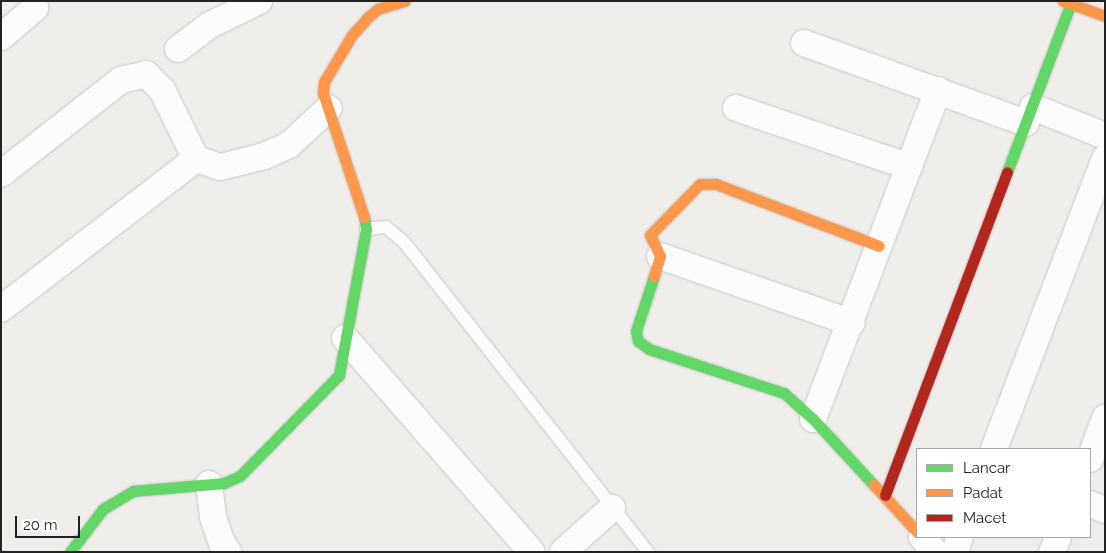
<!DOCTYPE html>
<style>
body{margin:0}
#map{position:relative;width:1106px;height:553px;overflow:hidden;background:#f0eeeb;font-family:Raleway,sans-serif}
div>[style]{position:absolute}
.roads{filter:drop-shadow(0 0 1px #c9c8c7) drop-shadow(0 0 1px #c9c8c7)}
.lane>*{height:12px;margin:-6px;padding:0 6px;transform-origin:6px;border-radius:6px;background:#fdfcfc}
.street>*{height:26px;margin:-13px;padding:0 13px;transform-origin:13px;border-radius:13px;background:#fdfcfc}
.fast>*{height:11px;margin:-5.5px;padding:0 5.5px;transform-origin:5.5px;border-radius:5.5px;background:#63d668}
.slow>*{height:11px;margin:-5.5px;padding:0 5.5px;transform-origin:5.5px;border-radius:5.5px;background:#ff974d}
.jam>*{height:11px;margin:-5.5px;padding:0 5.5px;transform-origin:5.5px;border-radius:5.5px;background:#b3261e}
span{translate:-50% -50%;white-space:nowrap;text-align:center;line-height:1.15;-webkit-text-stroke:4px #fff;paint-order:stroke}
.frame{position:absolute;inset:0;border:2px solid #222;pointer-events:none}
.legend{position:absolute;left:916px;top:448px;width:175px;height:90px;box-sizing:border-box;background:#fff;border:1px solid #a7a7a7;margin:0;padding:6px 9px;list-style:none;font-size:15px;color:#222}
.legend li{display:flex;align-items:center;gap:10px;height:25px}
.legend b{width:25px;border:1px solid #a7a7a7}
.scale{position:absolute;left:15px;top:516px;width:65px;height:22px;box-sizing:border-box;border:2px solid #222;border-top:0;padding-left:6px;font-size:15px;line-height:18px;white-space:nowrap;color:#222;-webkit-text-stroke:4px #fff;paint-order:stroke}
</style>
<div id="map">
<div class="roads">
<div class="lane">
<div style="left:366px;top:229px;width:20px;rotate:-6deg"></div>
<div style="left:386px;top:227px;width:23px;rotate:40deg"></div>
<div style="left:404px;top:242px;width:395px;rotate:51.8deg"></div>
</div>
<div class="street">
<div style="left:1px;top:37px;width:45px;rotate:-40.5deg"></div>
<div style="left:804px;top:43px;width:236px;rotate:19.8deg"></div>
<div style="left:178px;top:49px;width:40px;rotate:-37deg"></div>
<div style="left:210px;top:25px;width:55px;rotate:-26.1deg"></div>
<div style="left:1033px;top:107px;width:78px;rotate:21.9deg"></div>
<div style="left:736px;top:108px;width:181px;rotate:18.7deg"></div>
<div style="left:1px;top:174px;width:152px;rotate:-38.1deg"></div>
<div style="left:121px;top:80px;width:26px;rotate:-13deg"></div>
<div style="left:146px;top:74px;width:23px;rotate:45deg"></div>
<div style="left:162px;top:90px;width:77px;rotate:63.8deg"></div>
<div style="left:660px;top:256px;width:203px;rotate:19.2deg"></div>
<div style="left:1px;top:309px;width:246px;rotate:-37.6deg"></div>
<div style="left:196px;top:159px;width:26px;rotate:18deg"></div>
<div style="left:221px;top:167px;width:44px;rotate:-14.3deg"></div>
<div style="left:264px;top:156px;width:27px;rotate:-24deg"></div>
<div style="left:289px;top:145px;width:54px;rotate:-42.8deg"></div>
<div style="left:345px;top:338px;width:284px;rotate:48.9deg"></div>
<div style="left:813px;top:419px;width:352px;rotate:-69.2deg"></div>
<div style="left:994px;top:449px;width:311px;rotate:-69.1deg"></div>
<div style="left:1090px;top:459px;width:44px;rotate:-69.9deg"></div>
<div style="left:209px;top:484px;width:33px;rotate:83deg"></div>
<div style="left:213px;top:517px;width:28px;rotate:71deg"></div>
<div style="left:222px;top:543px;width:11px;rotate:56deg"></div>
<div style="left:1090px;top:504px;width:16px;rotate:22deg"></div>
<div style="left:922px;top:537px;width:20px;rotate:49deg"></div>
<div style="left:563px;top:552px;width:66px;rotate:-41.9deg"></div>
<div style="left:955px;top:552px;width:16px;rotate:-72deg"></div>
<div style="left:1052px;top:552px;width:16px;rotate:-68deg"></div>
</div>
<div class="fast">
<div style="left:1007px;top:172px;width:178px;rotate:-69.3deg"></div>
<div style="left:654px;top:276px;width:58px;rotate:108.1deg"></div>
<div style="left:636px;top:331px;width:10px;rotate:79deg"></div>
<div style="left:638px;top:341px;width:14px;rotate:36deg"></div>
<div style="left:649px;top:349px;width:142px;rotate:18.1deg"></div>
<div style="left:784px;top:393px;width:39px;rotate:42deg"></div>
<div style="left:813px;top:419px;width:90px;rotate:47.3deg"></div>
<div style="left:70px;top:552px;width:54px;rotate:-52.5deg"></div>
<div style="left:103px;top:509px;width:35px;rotate:-31deg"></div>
<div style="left:133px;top:491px;width:91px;rotate:-5deg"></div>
<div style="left:224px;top:483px;width:17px;rotate:-24deg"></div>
<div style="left:240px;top:476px;width:141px;rotate:-45.6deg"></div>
<div style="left:339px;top:375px;width:148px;rotate:-79.5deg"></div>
<div style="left:366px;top:229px;width:12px;rotate:-99deg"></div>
</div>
<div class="slow">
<div style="left:1063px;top:1px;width:45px;rotate:19.7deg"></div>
<div style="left:364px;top:217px;width:131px;rotate:-108.3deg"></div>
<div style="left:323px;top:93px;width:11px;rotate:-85deg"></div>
<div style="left:324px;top:82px;width:55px;rotate:-59.2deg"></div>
<div style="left:352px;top:35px;width:24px;rotate:-48deg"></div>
<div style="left:368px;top:17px;width:13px;rotate:-39deg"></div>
<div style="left:378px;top:9px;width:28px;rotate:-17deg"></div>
<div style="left:654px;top:276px;width:21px;rotate:-73deg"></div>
<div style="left:660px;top:256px;width:23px;rotate:-115deg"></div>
<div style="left:650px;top:235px;width:71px;rotate:-45.6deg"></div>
<div style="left:700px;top:184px;width:16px"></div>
<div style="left:716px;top:184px;width:174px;rotate:20.8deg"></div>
<div style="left:874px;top:485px;width:64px;rotate:47.5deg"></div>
</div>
<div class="jam">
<div style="left:885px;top:495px;width:345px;rotate:-69.3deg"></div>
</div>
</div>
<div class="frame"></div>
<ul class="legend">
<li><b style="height:6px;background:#63d668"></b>Lancar</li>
<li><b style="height:6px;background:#ff974d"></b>Padat</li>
<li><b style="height:6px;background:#b3261e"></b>Macet</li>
</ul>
<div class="scale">20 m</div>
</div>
